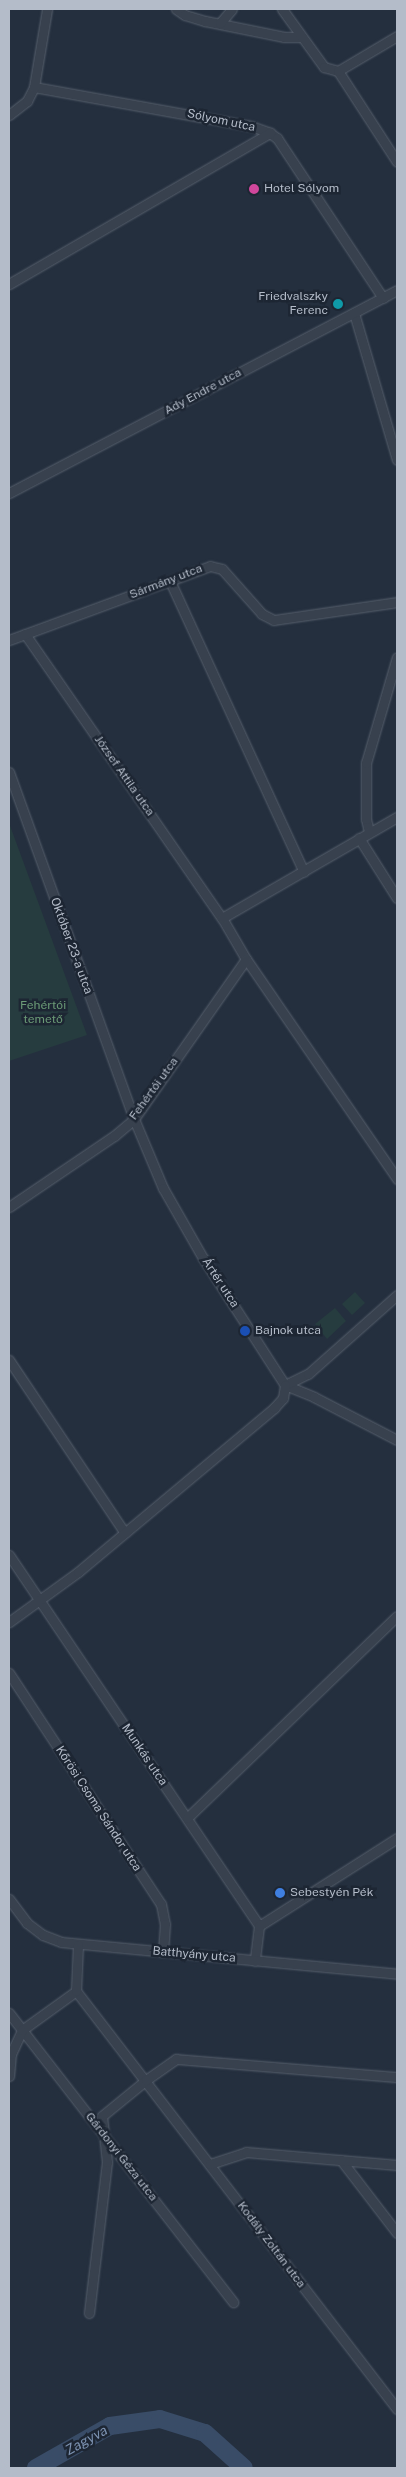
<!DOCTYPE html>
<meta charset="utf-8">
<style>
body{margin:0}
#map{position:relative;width:406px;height:2477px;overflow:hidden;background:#242f3e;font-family:"Public Sans",sans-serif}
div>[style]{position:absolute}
.green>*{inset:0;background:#263c3f}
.river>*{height:18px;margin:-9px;padding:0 9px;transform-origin:9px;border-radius:9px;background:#394c67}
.roads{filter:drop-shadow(0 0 1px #565f6c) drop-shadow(0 0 1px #565f6c)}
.street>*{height:9px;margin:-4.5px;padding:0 4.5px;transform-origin:4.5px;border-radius:4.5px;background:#38414e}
.dots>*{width:14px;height:14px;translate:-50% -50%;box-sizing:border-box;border:2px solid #1d2633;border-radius:50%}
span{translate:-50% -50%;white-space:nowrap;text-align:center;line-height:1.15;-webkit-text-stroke:5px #1d2633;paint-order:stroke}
.street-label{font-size:12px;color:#b4bcc9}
.poi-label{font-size:12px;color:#b4bcc9}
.left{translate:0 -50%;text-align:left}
.right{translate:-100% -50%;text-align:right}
.park-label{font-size:12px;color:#6b9a76}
.water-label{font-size:14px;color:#7c92b1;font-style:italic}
.frame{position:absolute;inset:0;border:10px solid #b4bcc9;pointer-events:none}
</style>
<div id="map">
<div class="green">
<div style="clip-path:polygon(9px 823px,87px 1035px,9px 1061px)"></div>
<div style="clip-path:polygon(355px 1292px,365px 1303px,352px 1315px,342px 1304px)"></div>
<div style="clip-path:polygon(335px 1308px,346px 1321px,327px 1339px,315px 1324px)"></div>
</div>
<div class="river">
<div style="left:36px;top:2468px;width:85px;rotate:-29.6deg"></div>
<div style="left:110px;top:2426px;width:50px;rotate:-8deg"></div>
<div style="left:160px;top:2419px;width:47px;rotate:17.3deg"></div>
<div style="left:205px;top:2433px;width:52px;rotate:41.9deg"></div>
</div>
<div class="roads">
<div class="street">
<div style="left:176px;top:9px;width:11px;rotate:34deg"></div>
<div style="left:185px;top:15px;width:21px;rotate:17deg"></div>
<div style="left:205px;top:21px;width:81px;rotate:11.4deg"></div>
<div style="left:284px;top:37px;width:17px"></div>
<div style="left:282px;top:9px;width:72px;rotate:54.1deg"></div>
<div style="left:324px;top:67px;width:15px;rotate:16deg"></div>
<div style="left:338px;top:71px;width:108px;rotate:57deg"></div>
<div style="left:220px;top:23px;width:18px;rotate:-49deg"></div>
<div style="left:338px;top:71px;width:69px;rotate:-30.7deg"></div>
<div style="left:34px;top:87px;width:220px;rotate:10.2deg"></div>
<div style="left:251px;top:126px;width:20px;rotate:20deg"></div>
<div style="left:270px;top:133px;width:9px;rotate:36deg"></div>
<div style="left:277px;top:138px;width:192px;rotate:56.5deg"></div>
<div style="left:9px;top:115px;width:23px;rotate:-38deg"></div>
<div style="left:27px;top:101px;width:16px;rotate:-63deg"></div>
<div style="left:34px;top:87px;width:79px;rotate:-80.5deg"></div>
<div style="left:9px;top:284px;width:302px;rotate:-30.1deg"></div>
<div style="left:354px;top:313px;width:153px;rotate:73.7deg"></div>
<div style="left:9px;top:493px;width:438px;rotate:-27.6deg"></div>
<div style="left:170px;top:581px;width:320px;rotate:65.3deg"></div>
<div style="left:25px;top:634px;width:346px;rotate:55.3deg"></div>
<div style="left:222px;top:918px;width:48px;rotate:59.7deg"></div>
<div style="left:246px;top:959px;width:267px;rotate:55.5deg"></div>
<div style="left:9px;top:640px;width:214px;rotate:-20.2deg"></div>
<div style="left:210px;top:566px;width:12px;rotate:14deg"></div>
<div style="left:222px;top:569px;width:60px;rotate:48.4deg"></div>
<div style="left:262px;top:614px;width:13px;rotate:27deg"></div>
<div style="left:274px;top:620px;width:124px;rotate:-8.3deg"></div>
<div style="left:9px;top:772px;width:369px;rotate:70.2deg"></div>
<div style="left:134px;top:1119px;width:75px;rotate:67.2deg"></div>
<div style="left:163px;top:1188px;width:81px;rotate:60.3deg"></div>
<div style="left:203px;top:1258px;width:151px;rotate:57.2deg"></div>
<div style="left:285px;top:1385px;width:31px;rotate:22deg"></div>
<div style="left:314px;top:1397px;width:93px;rotate:27.4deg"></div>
<div style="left:369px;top:832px;width:13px;rotate:-103deg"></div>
<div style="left:366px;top:819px;width:56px;rotate:-90deg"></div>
<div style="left:366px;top:763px;width:110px;rotate:-73.7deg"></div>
<div style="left:359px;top:838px;width:71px;rotate:57.7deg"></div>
<div style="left:222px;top:918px;width:202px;rotate:-30deg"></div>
<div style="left:9px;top:1207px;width:127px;rotate:-34.1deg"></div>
<div style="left:114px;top:1136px;width:26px;rotate:-40deg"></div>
<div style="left:134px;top:1119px;width:195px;rotate:-55deg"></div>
<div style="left:9px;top:1360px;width:208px;rotate:56.2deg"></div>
<div style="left:285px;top:1385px;width:25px;rotate:-26deg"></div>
<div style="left:308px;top:1374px;width:119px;rotate:-41.6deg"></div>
<div style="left:9px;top:1555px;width:447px;rotate:56deg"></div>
<div style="left:259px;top:1926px;width:35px;rotate:97deg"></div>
<div style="left:9px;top:1622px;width:85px;rotate:-35.9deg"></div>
<div style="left:78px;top:1572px;width:256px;rotate:-39.9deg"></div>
<div style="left:274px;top:1408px;width:13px;rotate:-48deg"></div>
<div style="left:283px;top:1398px;width:13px;rotate:-81deg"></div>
<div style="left:9px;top:1673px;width:277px;rotate:56.7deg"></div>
<div style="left:161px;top:1904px;width:20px;rotate:79deg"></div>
<div style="left:165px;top:1924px;width:28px;rotate:94deg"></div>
<div style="left:187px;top:1818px;width:291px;rotate:-43.9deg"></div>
<div style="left:9px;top:1899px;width:30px;rotate:53deg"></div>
<div style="left:27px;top:1923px;width:20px;rotate:37deg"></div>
<div style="left:43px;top:1935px;width:19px;rotate:21deg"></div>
<div style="left:61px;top:1942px;width:338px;rotate:5.4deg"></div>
<div style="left:259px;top:1926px;width:164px;rotate:-32.5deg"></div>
<div style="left:76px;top:1991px;width:527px;rotate:52.48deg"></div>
<div style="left:9px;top:2013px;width:366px;rotate:52.2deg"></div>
<div style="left:9px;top:2076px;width:22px;rotate:-85deg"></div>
<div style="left:11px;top:2054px;width:26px;rotate:-65deg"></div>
<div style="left:22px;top:2030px;width:67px;rotate:-35.8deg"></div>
<div style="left:76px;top:1991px;width:46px;rotate:-87.5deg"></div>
<div style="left:341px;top:2160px;width:92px;rotate:52.5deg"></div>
<div style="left:210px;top:2164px;width:38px;rotate:-18deg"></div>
<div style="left:246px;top:2152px;width:152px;rotate:4.9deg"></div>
<div style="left:89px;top:2313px;width:152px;rotate:-83.2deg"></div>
<div style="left:107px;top:2162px;width:46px;rotate:-96.2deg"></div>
<div style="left:102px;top:2116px;width:57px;rotate:-39.3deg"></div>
<div style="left:146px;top:2080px;width:37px;rotate:-35deg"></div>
<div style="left:176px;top:2059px;width:222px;rotate:4.7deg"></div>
</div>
</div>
<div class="dots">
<div style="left:254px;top:189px;background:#d1479c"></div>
<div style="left:338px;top:304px;background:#0f9aa8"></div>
<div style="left:245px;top:1331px;background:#1a4fb4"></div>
<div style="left:280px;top:1893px;background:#3f7fe0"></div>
</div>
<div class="street-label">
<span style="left:221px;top:121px;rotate:12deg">Sólyom utca</span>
<span style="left:203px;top:392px;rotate:-28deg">Ady Endre utca</span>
<span style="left:166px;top:582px;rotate:-21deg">Sármány utca</span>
<span style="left:124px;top:776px;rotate:55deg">József Attila utca</span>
<span style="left:71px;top:946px;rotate:70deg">Október 23-a utca</span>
<span style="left:154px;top:1089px;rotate:-54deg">Fehértói utca</span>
<span style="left:220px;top:1283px;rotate:57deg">Ártér utca</span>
<span style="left:144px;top:1755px;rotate:56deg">Munkás utca</span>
<span style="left:98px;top:1809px;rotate:57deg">Kőrösi Csoma Sándor utca</span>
<span style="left:194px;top:1955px;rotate:5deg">Batthyány utca</span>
<span style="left:121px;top:2157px;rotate:52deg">Gárdonyi Géza utca</span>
<span style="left:271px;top:2245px;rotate:53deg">Kodály Zoltán utca</span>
</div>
<div class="poi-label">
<span class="left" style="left:264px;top:189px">Hotel Sólyom</span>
<span class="right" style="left:328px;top:304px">Friedvalszky<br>Ferenc</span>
<span class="left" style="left:255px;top:1331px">Bajnok utca</span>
<span class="left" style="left:290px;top:1893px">Sebestyén Pék</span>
</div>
<div class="park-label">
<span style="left:43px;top:1013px">Fehértói<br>temető</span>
</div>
<div class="water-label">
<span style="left:86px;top:2440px;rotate:-29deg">Zagyva</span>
</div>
<div class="frame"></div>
</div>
